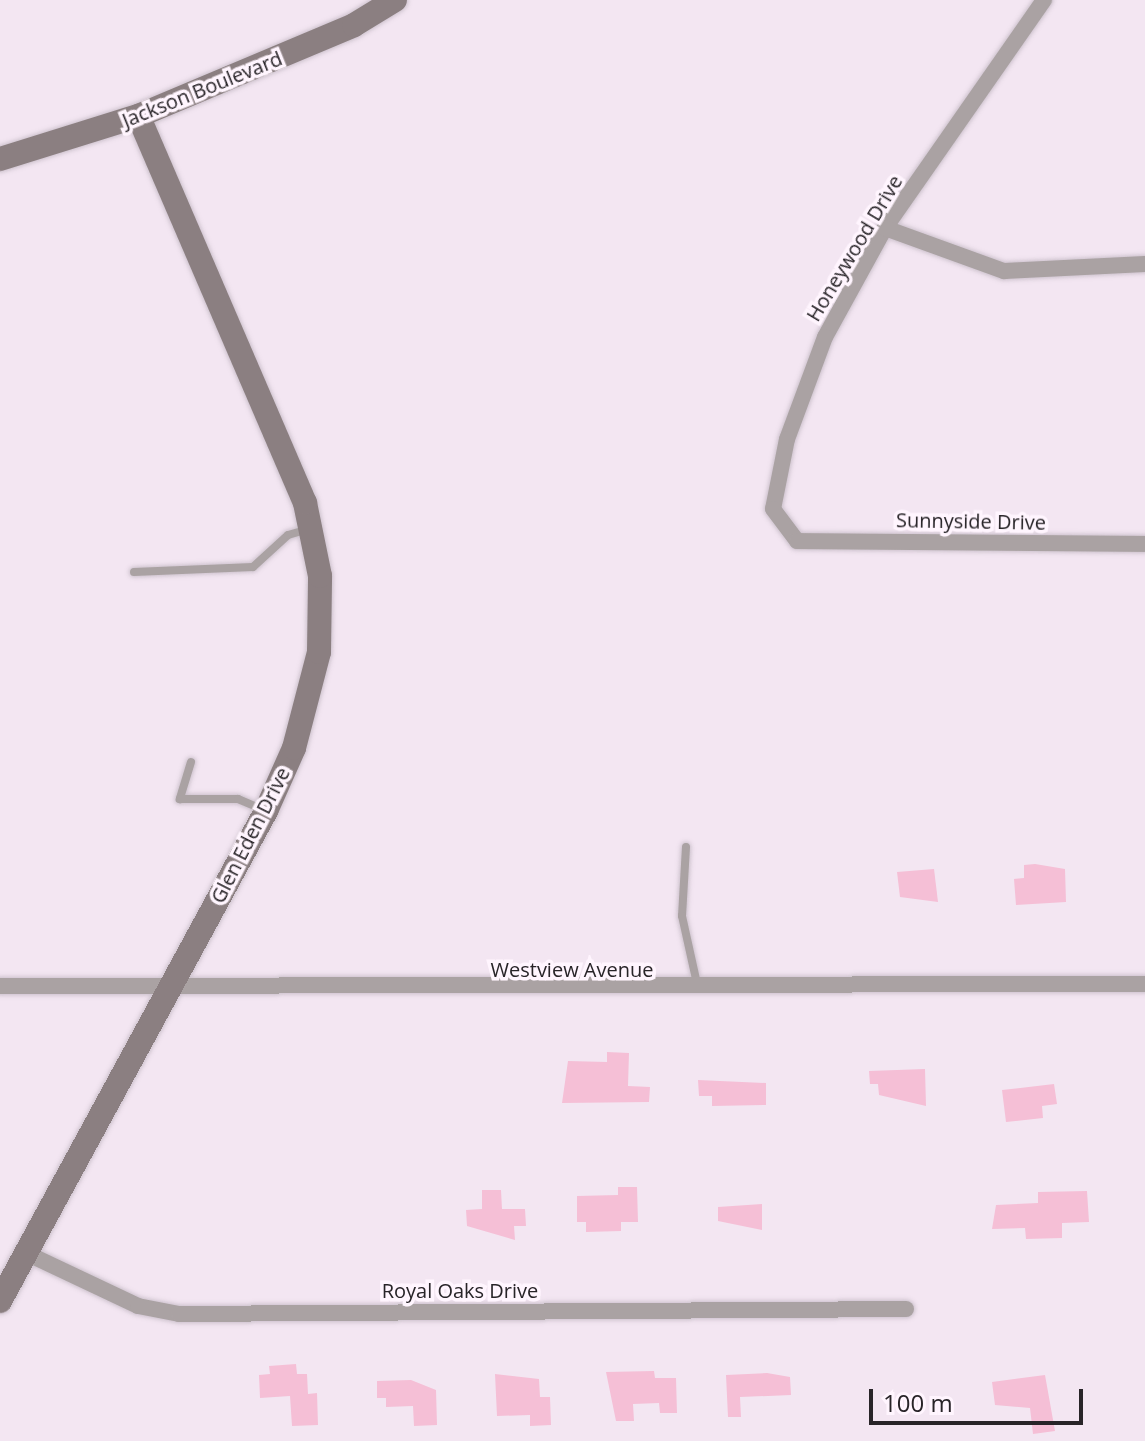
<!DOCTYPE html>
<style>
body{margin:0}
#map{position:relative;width:1145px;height:1441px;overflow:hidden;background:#f3e6f2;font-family:"Open Sans",sans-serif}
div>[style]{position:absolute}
.building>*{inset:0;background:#f5bfd6}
.roads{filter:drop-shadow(0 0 2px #cec3ce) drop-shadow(0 0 2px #cec3ce)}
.lane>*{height:8px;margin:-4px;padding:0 4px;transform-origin:4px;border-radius:4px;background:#aaa2a3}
.street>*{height:16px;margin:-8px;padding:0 8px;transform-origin:8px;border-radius:8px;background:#aaa2a3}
.secondary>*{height:24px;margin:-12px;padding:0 12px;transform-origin:12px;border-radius:12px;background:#8b7f81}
span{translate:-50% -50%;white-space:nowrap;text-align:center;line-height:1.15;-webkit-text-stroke:7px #fff5fe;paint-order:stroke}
.street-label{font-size:20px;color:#282428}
.scale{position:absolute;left:869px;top:1389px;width:214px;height:36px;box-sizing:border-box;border:4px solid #282428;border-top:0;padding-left:10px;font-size:24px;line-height:28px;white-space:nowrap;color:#282428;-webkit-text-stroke:6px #fff5fe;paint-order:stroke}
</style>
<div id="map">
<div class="building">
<div style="clip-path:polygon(1035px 864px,1065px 869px,1066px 902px,1016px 905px,1014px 879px,1024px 878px,1024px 865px)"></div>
<div style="clip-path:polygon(934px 869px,938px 902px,900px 897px,897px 872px)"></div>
<div style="clip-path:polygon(607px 1052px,629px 1053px,628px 1086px,650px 1087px,649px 1102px,562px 1103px,568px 1061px,607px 1062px)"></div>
<div style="clip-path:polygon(925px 1069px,926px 1106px,879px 1095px,878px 1084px,870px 1084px,869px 1071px)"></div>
<div style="clip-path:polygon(698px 1080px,766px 1083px,766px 1105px,712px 1106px,712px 1096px,699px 1096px)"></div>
<div style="clip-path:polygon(1054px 1084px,1057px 1104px,1042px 1106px,1043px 1118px,1006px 1122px,1002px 1090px)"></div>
<div style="clip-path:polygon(618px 1187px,637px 1187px,638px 1222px,621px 1222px,621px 1231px,586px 1232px,586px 1222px,577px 1222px,577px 1196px,618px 1195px)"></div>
<div style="clip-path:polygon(482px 1190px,501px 1190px,502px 1209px,525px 1209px,526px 1226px,514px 1226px,515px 1240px,467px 1226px,466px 1210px,482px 1209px)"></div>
<div style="clip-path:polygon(1087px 1191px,1089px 1222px,1062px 1223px,1062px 1238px,1026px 1239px,1025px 1228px,992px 1229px,996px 1205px,1038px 1203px,1038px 1192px)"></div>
<div style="clip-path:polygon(762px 1204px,762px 1230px,718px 1221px,718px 1207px)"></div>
<div style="clip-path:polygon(296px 1364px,297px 1374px,307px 1374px,308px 1394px,317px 1393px,318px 1425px,292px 1426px,290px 1396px,260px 1398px,259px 1375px,270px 1374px,269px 1366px)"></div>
<div style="clip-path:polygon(654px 1371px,655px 1378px,676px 1378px,677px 1413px,660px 1413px,659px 1403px,633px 1404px,634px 1421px,616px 1421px,606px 1372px)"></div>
<div style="clip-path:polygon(767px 1373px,790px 1377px,791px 1395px,740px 1397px,741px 1417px,728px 1417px,726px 1375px)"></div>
<div style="clip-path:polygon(495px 1374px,539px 1379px,540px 1397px,550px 1397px,551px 1425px,530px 1426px,530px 1415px,497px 1416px)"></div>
<div style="clip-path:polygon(1045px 1375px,1055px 1431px,1033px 1434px,1030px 1408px,995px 1405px,992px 1382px)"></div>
<div style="clip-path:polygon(411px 1380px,436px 1390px,437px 1425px,414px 1426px,413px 1406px,386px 1407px,386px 1398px,377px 1398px,377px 1381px)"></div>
</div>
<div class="roads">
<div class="lane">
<div style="left:134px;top:572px;width:119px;rotate:-2.4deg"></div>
<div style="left:253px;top:567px;width:47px;rotate:-42.4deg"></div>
<div style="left:288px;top:535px;width:19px;rotate:-16deg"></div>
<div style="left:191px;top:762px;width:39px;rotate:107deg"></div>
<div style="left:180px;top:799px;width:58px"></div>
<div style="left:238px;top:799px;width:26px;rotate:23deg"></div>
<div style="left:686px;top:847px;width:69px;rotate:93.3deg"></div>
<div style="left:682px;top:916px;width:74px;rotate:77.5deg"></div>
</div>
<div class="street">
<div style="left:1044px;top:0;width:278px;rotate:124.9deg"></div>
<div style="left:885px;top:228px;width:124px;rotate:118.8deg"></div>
<div style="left:825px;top:337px;width:109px;rotate:110.4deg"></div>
<div style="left:787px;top:439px;width:71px;rotate:101.3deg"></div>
<div style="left:773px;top:509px;width:40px;rotate:53deg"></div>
<div style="left:797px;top:541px;width:348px;rotate:0.5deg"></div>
<div style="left:885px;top:228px;width:127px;rotate:19.9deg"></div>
<div style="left:1004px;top:271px;width:141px;rotate:-2.8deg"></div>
<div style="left:0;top:986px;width:1145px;rotate:-0.1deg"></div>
<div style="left:26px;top:1253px;width:124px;rotate:25.3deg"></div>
<div style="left:138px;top:1306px;width:42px;rotate:11deg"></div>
<div style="left:179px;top:1314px;width:727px;rotate:-0.39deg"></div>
</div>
<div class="secondary">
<div style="left:0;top:159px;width:145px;rotate:-17.3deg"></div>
<div style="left:138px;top:116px;width:234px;rotate:-22.8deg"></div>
<div style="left:354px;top:25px;width:48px;rotate:-31.4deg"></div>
<div style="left:0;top:1301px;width:558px;rotate:-61.5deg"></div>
<div style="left:266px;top:811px;width:69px;rotate:-66deg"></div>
<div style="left:294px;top:748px;width:99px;rotate:-75.4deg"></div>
<div style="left:319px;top:652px;width:76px;rotate:-89.2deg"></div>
<div style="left:320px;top:576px;width:75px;rotate:-101.6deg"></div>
<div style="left:305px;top:503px;width:421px;rotate:-113.3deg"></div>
</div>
</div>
<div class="street-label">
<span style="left:202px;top:89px;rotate:-22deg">Jackson Boulevard</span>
<span style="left:854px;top:248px;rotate:-59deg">Honeywood Drive</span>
<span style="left:971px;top:521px;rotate:1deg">Sunnyside Drive</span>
<span style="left:250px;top:835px;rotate:-63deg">Glen Eden Drive</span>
<span style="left:572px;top:969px">Westview Avenue</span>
<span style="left:460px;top:1290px">Royal Oaks Drive</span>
</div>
<div class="scale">100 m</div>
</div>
